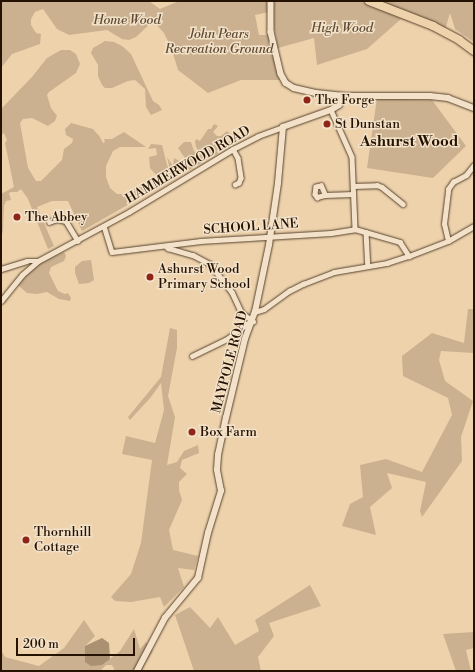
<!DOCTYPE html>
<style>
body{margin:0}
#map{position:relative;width:475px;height:672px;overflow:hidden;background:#edd2ac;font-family:"Libre Bodoni",serif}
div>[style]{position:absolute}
.green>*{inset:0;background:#cbb18f}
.water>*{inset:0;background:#a99172}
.roads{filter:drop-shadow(0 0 1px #57422c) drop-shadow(0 0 1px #57422c)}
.minor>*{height:4.5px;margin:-2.25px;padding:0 2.25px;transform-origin:2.25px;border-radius:2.25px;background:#f3e2c9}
.tertiary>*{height:5.5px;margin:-2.75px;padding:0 2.75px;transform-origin:2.75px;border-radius:2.75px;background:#f3e2c9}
.trunk>*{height:8px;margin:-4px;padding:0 4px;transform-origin:4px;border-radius:4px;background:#edd2ac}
.dots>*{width:11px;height:11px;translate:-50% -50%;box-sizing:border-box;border:2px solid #f3e2c9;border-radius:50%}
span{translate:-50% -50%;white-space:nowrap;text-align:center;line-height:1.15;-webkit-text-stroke:3px #f3e2c9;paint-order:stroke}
.park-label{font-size:13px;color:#5f4a33;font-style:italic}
.poi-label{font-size:13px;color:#251201}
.left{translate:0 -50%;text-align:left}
.street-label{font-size:13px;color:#251201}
.quarter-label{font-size:15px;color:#251201;font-weight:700}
.frame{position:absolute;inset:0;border:2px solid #251201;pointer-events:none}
.scale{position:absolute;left:16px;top:638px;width:119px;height:18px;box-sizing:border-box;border:2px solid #251201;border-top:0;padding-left:5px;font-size:12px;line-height:14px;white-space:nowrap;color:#251201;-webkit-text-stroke:3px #f3e2c9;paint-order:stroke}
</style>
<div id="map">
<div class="green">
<div style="clip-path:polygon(1px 1px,149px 1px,160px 9px,179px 1px,267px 1px,269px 12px,255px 15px,259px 35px,270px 35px,277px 64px,275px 67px,280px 80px,241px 80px,208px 93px,178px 70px,171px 47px,164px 33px,153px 21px,136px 37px,129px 40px,122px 39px,107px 30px,69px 35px,57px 29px,43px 9px,35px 12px,31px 19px,31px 25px,36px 33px,41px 34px,40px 44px,12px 54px,1px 68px)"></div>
<div style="clip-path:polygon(274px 1px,474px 1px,474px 42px,455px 29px,450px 13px,445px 30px,401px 19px,367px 49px,317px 65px,314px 38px,278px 48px,273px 21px)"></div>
<div style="clip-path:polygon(105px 41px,114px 42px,122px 46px,131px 54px,153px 101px,159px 105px,162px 110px,151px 115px,146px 107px,145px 89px,135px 80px,128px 81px,112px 88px,105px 88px,102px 85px,98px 76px,98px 65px,91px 53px,93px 48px)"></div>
<div style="clip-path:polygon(61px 50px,70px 50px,76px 54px,80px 64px,76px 73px,49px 92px,47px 95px,51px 108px,57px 116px,55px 121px,48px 126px,32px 118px,23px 119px,20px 123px,28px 168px,36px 181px,41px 181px,62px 160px,64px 149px,72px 143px,73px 139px,66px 135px,65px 129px,71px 123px,93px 129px,100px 137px,103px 143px,105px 142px,104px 139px,112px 139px,124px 132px,146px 147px,120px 147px,113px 151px,106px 166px,106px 177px,110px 188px,117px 194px,122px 194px,141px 186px,145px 188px,168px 179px,166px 174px,161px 177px,157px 176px,150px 168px,149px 157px,157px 155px,156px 148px,148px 149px,151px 144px,162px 145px,167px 165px,170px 170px,167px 157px,173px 166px,174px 158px,183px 163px,187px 161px,178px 148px,184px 142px,191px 142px,194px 151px,199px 156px,201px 154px,196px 147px,195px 142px,196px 139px,200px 141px,208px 129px,211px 129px,214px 124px,218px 126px,213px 132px,217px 136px,221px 136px,227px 131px,229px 133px,229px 136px,225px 139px,225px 144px,236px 138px,241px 140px,82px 231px,68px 201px,52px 201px,37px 207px,54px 246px,48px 249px,28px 199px,21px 189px,17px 192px,11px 192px,9px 193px,11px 200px,6px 201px,4px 206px,3px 230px,1px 240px,1px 194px,14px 187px,5px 143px,7px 140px,4px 133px,1px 136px,1px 109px,32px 77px,47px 58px)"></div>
<div style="clip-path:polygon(377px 98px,432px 100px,466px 146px,433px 178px,367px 168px)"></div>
<div style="clip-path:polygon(64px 252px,66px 256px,64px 261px,51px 267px,49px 273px,58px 291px,65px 294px,68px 293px,71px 298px,70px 301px,59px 299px,47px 292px,37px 294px,27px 293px,18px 285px,38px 264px)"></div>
<div style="clip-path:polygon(91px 260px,94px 280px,89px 283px,79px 284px,75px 273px,75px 267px,82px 261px)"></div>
<div style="clip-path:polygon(468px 309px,474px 309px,474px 353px,441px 351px,439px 360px,445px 381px,473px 401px,461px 437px,462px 461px,422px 517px,420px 511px,426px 482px,387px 473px,392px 488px,370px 507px,376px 535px,342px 526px,350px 504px,363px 497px,360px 465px,386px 459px,422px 472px,452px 415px,448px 398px,403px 376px,402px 356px,432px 333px,464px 343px)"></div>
<div style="clip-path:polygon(170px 328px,177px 330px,177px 348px,168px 396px,175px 417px,167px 465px,177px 462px,184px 451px,198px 445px,199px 453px,182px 460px,180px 468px,187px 474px,179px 482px,179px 490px,182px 500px,169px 530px,173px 550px,198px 556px,194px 570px,178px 568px,184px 587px,164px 607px,160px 597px,131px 602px,115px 601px,111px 597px,131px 574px,141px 543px,152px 460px,122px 454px,126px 436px,155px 443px,164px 410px,161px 383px,151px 397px,130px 420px,128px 417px,161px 377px)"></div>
<div style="clip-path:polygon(310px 585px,321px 606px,269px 623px,274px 636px,258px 657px,261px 671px,194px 671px,175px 615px,190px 607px,210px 628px,218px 617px,235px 645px,259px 631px,255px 620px)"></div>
<div style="clip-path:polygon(84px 620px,95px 636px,85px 646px,102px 665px,120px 651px,134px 629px,140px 649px,146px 642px,153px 651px,145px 663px,142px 671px,115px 671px,112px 665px,106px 665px,100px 671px,1px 671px,1px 650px,5px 657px,39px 666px,64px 648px)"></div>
<div style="clip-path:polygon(474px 632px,474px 648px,466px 650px,471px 671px,456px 671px,443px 634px)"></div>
</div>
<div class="water">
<div style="clip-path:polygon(102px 638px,109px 643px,110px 659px,102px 665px,91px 666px,85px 662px,85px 646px)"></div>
</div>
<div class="roads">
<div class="minor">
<div style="left:331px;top:110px;width:51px;rotate:65.9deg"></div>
<div style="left:352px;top:157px;width:72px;rotate:87.6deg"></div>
<div style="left:233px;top:149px;width:10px;rotate:61deg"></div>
<div style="left:238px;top:158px;width:20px;rotate:81deg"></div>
<div style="left:241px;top:178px;width:5px;rotate:112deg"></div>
<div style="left:239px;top:183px;width:4px;rotate:153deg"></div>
<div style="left:353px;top:186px;width:24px;rotate:-2deg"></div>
<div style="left:377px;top:185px;width:5px;rotate:22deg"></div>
<div style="left:382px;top:187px;width:27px;rotate:39deg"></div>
<div style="left:325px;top:195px;width:10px;rotate:-114deg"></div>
<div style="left:321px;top:186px;width:5px;rotate:169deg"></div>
<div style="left:316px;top:187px;width:7px;rotate:98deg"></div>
<div style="left:315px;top:194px;width:4px;rotate:56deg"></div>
<div style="left:317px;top:197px;width:8px;rotate:-14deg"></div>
<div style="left:325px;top:195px;width:28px;rotate:-2deg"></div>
<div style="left:49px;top:222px;width:9px;rotate:-21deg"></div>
<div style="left:57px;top:219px;width:9px;rotate:13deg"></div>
<div style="left:66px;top:221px;width:23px;rotate:59deg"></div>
<div style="left:104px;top:226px;width:27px;rotate:73deg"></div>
<div style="left:112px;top:252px;width:89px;rotate:-7.1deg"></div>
<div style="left:200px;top:241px;width:131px;rotate:-3.5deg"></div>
<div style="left:331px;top:233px;width:24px;rotate:-9deg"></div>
<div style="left:355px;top:229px;width:47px;rotate:16.1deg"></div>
<div style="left:400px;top:242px;width:17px;rotate:57deg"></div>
<div style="left:366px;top:232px;width:34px;rotate:87deg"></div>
<div style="left:448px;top:241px;width:17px;rotate:-103deg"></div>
<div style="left:444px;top:224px;width:35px;rotate:-83deg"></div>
<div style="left:448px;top:189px;width:9px;rotate:-54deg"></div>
<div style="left:453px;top:182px;width:15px;rotate:-28deg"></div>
<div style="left:466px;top:175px;width:13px;rotate:-51deg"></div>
<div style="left:166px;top:246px;width:3px;rotate:45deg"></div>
<div style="left:168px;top:248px;width:26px;rotate:16deg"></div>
<div style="left:193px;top:255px;width:19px;rotate:28deg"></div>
<div style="left:210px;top:264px;width:36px;rotate:52deg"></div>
<div style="left:232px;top:292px;width:23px;rotate:65deg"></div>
<div style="left:242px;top:313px;width:14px;rotate:36deg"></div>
<div style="left:1px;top:269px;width:27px;rotate:-17deg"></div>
<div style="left:27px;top:261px;width:11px"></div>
<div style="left:1px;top:301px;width:33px;rotate:-51deg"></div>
<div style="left:22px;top:275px;width:21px;rotate:-41deg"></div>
<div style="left:38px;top:261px;width:103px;rotate:-28.3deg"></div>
<div style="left:129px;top:212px;width:122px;rotate:-31.2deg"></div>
<div style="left:233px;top:149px;width:28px;rotate:-27deg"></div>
<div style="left:258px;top:136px;width:27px;rotate:-20deg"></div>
<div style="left:255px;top:312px;width:9px;rotate:-18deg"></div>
<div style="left:264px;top:309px;width:31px;rotate:-36deg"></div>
<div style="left:289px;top:291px;width:16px;rotate:-27deg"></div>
<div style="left:303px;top:284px;width:33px;rotate:-21deg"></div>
<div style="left:334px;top:272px;width:54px;rotate:-9.6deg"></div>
<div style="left:387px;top:263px;width:23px;rotate:-18deg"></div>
<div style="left:409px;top:256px;width:42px;rotate:-21deg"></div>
<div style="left:448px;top:241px;width:30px;rotate:-30deg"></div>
<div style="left:192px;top:356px;width:39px;rotate:-26deg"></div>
<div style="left:227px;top:339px;width:30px;rotate:-37deg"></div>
</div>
<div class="tertiary">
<div style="left:271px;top:1px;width:31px;rotate:90deg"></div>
<div style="left:271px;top:32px;width:43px;rotate:76.6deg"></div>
<div style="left:281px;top:74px;width:10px;rotate:61deg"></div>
<div style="left:286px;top:83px;width:9px;rotate:32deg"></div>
<div style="left:294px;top:88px;width:23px;rotate:13deg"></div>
<div style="left:316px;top:93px;width:28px;rotate:6deg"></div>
<div style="left:344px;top:96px;width:86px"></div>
<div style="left:430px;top:96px;width:18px;rotate:6deg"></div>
<div style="left:448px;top:98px;width:28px;rotate:21deg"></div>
<div style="left:137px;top:671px;width:60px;rotate:-62.2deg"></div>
<div style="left:165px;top:618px;width:52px;rotate:-50.5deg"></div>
<div style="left:198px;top:578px;width:46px;rotate:-77.5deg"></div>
<div style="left:208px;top:533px;width:44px;rotate:-72.8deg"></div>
<div style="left:221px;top:491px;width:21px;rotate:-101deg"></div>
<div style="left:217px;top:470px;width:15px;rotate:-86deg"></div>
<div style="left:218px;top:455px;width:38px;rotate:-78deg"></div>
<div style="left:226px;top:418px;width:81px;rotate:-76.5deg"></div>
<div style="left:245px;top:339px;width:29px;rotate:-70deg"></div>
<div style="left:255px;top:312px;width:68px;rotate:-78.2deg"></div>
<div style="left:269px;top:245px;width:63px;rotate:-81.7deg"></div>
<div style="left:278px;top:183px;width:56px;rotate:-84.9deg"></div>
<div style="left:283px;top:127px;width:51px;rotate:-19.5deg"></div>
<div style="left:331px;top:110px;width:9px;rotate:-32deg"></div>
<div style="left:339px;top:105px;width:10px;rotate:-61deg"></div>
</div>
<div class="trunk">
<div style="left:369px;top:1px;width:69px;rotate:21.3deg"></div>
<div style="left:433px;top:26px;width:30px;rotate:28deg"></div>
<div style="left:459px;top:40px;width:19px;rotate:36deg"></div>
</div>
</div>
<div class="dots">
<div style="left:307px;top:100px;background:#8f2418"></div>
<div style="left:327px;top:124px;background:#8f2418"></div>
<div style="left:17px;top:217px;background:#8f2418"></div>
<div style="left:150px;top:277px;background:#8f2418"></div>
<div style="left:192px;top:432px;background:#8f2418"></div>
<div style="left:26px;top:540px;background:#8f2418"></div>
</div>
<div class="park-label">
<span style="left:127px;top:20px">Home Wood</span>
<span style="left:342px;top:28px">High Wood</span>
<span style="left:219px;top:42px">John Pears<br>Recreation Ground</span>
</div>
<div class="poi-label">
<span class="left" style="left:315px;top:100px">The Forge</span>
<span class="left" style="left:335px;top:124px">St Dunstan</span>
<span class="left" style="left:25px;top:217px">The Abbey</span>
<span class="left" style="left:158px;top:277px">Ashurst Wood<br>Primary School</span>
<span class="left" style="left:200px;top:432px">Box Farm</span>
<span class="left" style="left:34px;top:540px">Thornhill<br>Cottage</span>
</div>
<div class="street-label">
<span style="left:188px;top:165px;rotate:-30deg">HAMMERWOOD ROAD</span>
<span style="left:251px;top:227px;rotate:-4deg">SCHOOL LANE</span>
<span style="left:230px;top:362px;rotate:-75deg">MAYPOLE ROAD</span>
</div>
<div class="quarter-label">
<span style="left:409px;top:142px">Ashurst Wood</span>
</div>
<div class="frame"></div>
<div class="scale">200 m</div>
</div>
